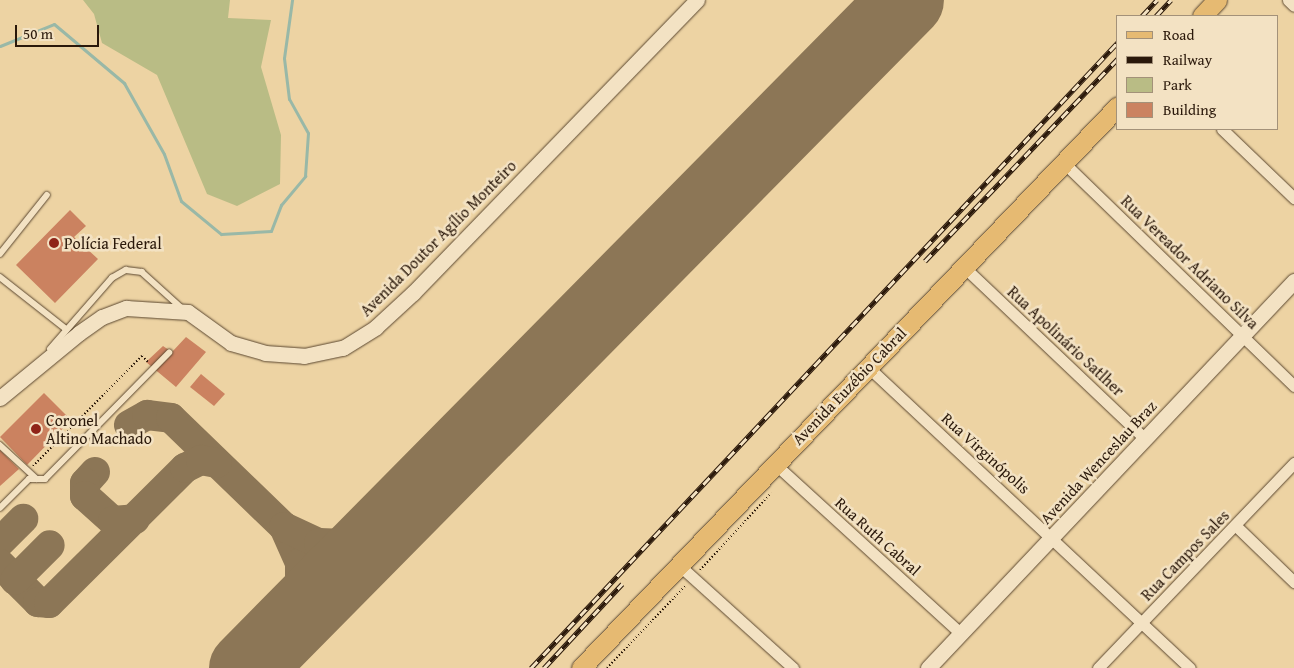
<!DOCTYPE html>
<meta charset="utf-8">
<style>
body{margin:0}
#map{position:relative;width:1294px;height:668px;overflow:hidden;background:#edd3a3;font-family:"Gentium Book Plus",serif}
div>[style]{position:absolute}
.green>*{inset:0;background:#b9bc85}
.stream>*{height:3px;margin:-1.5px;padding:0 1.5px;transform-origin:1.5px;border-radius:1.5px;background:#99b8a7}
.taxiway>*{height:30px;margin:-15px;padding:0 15px;transform-origin:15px;border-radius:15px;background:#8c7656}
.runway>*{height:75px;margin:-37.5px;padding:0 37.5px;transform-origin:37.5px;border-radius:37.5px;background:#8c7656}
.building>*{inset:0;background:#cb8260}
.path>*{height:2px;margin-top:-1px;transform-origin:0;background:repeating-linear-gradient(90deg,#2a180a 0 1px,transparent 0 3.5px)}
.roads{filter:drop-shadow(0 0 1px #5b4730) drop-shadow(0 0 1px #5b4730)}
.service>*{height:5.5px;margin:-2.75px;padding:0 2.75px;transform-origin:2.75px;border-radius:2.75px;background:#f3e2c3}
.minor>*{height:11px;margin:-5.5px;padding:0 5.5px;transform-origin:5.5px;border-radius:5.5px;background:#f3e2c3}
.tertiary>*{height:15px;margin:-7.5px;padding:0 7.5px;transform-origin:7.5px;border-radius:7.5px;background:#f3e2c3}
.primary>*{height:19px;margin:-9.5px;padding:0 9.5px;transform-origin:9.5px;border-radius:9.5px;background:#e6ba72}
.rail>*{height:5px;margin-top:-2.5px;transform-origin:0;background:repeating-linear-gradient(90deg,#f3e2c3 0 9px,#2a180a 0 18px);box-sizing:border-box;border-block:1px solid #2a180a}
.dots>*{width:14px;height:14px;translate:-50% -50%;box-sizing:border-box;border:2px solid #f3e2c3;border-radius:50%}
span{translate:-50% -50%;white-space:nowrap;text-align:center;line-height:1.15;-webkit-text-stroke:5px #f3e2c3;paint-order:stroke}
.street-label{font-size:16px;color:#2a180a}
.poi-label{font-size:16px;color:#2a180a}
.left{translate:0 -50%;text-align:left}
.legend{position:absolute;left:1116px;top:15px;width:162px;height:115px;box-sizing:border-box;background:#f3e2c3;border:1px solid #a39179;margin:0;padding:6px 9px;list-style:none;font-size:15px;color:#2a180a}
.legend li{display:flex;align-items:center;gap:10px;height:25px}
.legend b{width:25px;border:1px solid #a39179}
.scale{position:absolute;left:15px;top:25px;width:84px;height:22px;box-sizing:border-box;border:2px solid #2a180a;border-top:0;padding-left:6px;font-size:15px;line-height:18px;white-space:nowrap;color:#2a180a;-webkit-text-stroke:4px #f3e2c3;paint-order:stroke}
</style>
<div id="map">
<div class="green">
<div style="clip-path:polygon(83px 0,230px 0,228px 18px,271px 20px,261px 67px,281px 135px,280px 184px,237px 206px,207px 194px,157px 75px,102px 43px,94px 14px)"></div>
</div>
<div class="stream">
<div style="left:0;top:46px;width:58px;rotate:-22.2deg"></div>
<div style="left:54px;top:24px;width:92px;rotate:40.1deg"></div>
<div style="left:124px;top:83px;width:81px;rotate:60.6deg"></div>
<div style="left:164px;top:154px;width:50px;rotate:70.1deg"></div>
<div style="left:181px;top:201px;width:52px;rotate:39.5deg"></div>
<div style="left:221px;top:234px;width:50px;rotate:-3.4deg"></div>
<div style="left:271px;top:231px;width:28px;rotate:-69deg"></div>
<div style="left:281px;top:205px;width:38px;rotate:-50deg"></div>
<div style="left:305px;top:176px;width:43px;rotate:-86deg"></div>
<div style="left:308px;top:133px;width:39px;rotate:-119deg"></div>
<div style="left:289px;top:99px;width:41px;rotate:-97deg"></div>
<div style="left:284px;top:58px;width:59px;rotate:-82.1deg"></div>
</div>
<div class="taxiway">
<div style="left:129px;top:425px;width:21px;rotate:-29deg"></div>
<div style="left:147px;top:415px;width:24px;rotate:7deg"></div>
<div style="left:171px;top:418px;width:157px;rotate:44deg"></div>
<div style="left:284px;top:527px;width:39px;rotate:66deg"></div>
<div style="left:300px;top:563px;width:25px;rotate:90deg"></div>
<div style="left:300px;top:588px;width:23px;rotate:105deg"></div>
<div style="left:294px;top:610px;width:39px;rotate:125deg"></div>
<div style="left:95px;top:472px;width:15px;rotate:132deg"></div>
<div style="left:85px;top:483px;width:13px;rotate:90deg"></div>
<div style="left:85px;top:496px;width:38px;rotate:42deg"></div>
<div style="left:113px;top:521px;width:22px;rotate:-5deg"></div>
<div style="left:284px;top:527px;width:38px;rotate:25deg"></div>
<div style="left:319px;top:543px;width:28px;rotate:2deg"></div>
<div style="left:347px;top:544px;width:48px;rotate:-27.1deg"></div>
<div style="left:0;top:542px;width:33px;rotate:-45deg"></div>
<div style="left:0;top:564px;width:54px;rotate:45deg"></div>
<div style="left:38px;top:602px;width:11px;rotate:5deg"></div>
<div style="left:49px;top:603px;width:192px;rotate:-44.8deg"></div>
<div style="left:185px;top:468px;width:18px;rotate:-27deg"></div>
<div style="left:201px;top:460px;width:16px;rotate:11deg"></div>
<div style="left:15px;top:580px;width:49px;rotate:-45deg"></div>
</div>
<div class="runway">
<div style="left:246px;top:668px;width:939px;rotate:-45.35deg"></div>
</div>
<div class="building">
<div style="clip-path:polygon(70px 210px,86px 226px,74px 237px,98px 259px,55px 303px,16px 265px)"></div>
<div style="clip-path:polygon(186px 337px,206px 352px,176px 387px,146px 362px,163px 346px,172px 352px)"></div>
<div style="clip-path:polygon(201px 374px,225px 394px,214px 406px,190px 387px)"></div>
<div style="clip-path:polygon(44px 393px,71px 420px,27px 465px,0 437px)"></div>
<div style="clip-path:polygon(0 450px,19px 469px,0 486px)"></div>
</div>
<div class="path">
<div style="left:33px;top:466px;width:155px;rotate:-45.3deg"></div>
<div style="left:142px;top:356px;width:10px;rotate:45deg"></div>
<div style="left:700px;top:570px;width:105px;rotate:-47.3deg"></div>
<div style="left:607px;top:668px;width:115px;rotate:-46.4deg"></div>
</div>
<div class="roads">
<div class="service">
<div style="left:0;top:254px;width:75px;rotate:-51.5deg"></div>
<div style="left:0;top:277px;width:84px;rotate:38.2deg"></div>
<div style="left:50px;top:349px;width:94px;rotate:-48.9deg"></div>
<div style="left:112px;top:278px;width:16px;rotate:-30deg"></div>
<div style="left:126px;top:270px;width:16px;rotate:7deg"></div>
<div style="left:142px;top:272px;width:55px;rotate:42.1deg"></div>
<div style="left:0;top:445px;width:50px;rotate:42.6deg"></div>
<div style="left:0;top:508px;width:41px;rotate:-45deg"></div>
<div style="left:29px;top:479px;width:16px"></div>
<div style="left:45px;top:479px;width:177px;rotate:-45.5deg"></div>
</div>
<div class="minor">
<div style="left:1288px;top:0;width:8px;rotate:45deg"></div>
<div style="left:1222px;top:129px;width:100px;rotate:43.8deg"></div>
<div style="left:1063px;top:162px;width:322px;rotate:44.1deg"></div>
<div style="left:965px;top:268px;width:247px;rotate:43.5deg"></div>
<div style="left:867px;top:366px;width:442px;rotate:43.1deg"></div>
<div style="left:774px;top:463px;width:252px;rotate:42.4deg"></div>
<div style="left:1236px;top:526px;width:81px;rotate:44deg"></div>
<div style="left:679px;top:565px;width:154px;rotate:42.1deg"></div>
<div style="left:1098px;top:668px;width:284px;rotate:-46.3deg"></div>
</div>
<div class="tertiary">
<div style="left:0;top:398px;width:102px;rotate:-39.4deg"></div>
<div style="left:79px;top:333px;width:28px;rotate:-35deg"></div>
<div style="left:102px;top:317px;width:26px;rotate:-21deg"></div>
<div style="left:126px;top:308px;width:62px;rotate:3.7deg"></div>
<div style="left:188px;top:312px;width:53px;rotate:35.8deg"></div>
<div style="left:231px;top:343px;width:35px;rotate:16deg"></div>
<div style="left:265px;top:353px;width:39px;rotate:4deg"></div>
<div style="left:304px;top:356px;width:40px;rotate:-12deg"></div>
<div style="left:343px;top:348px;width:39px;rotate:-32deg"></div>
<div style="left:376px;top:327px;width:50px;rotate:-42.6deg"></div>
<div style="left:413px;top:293px;width:408px;rotate:-45.9deg"></div>
<div style="left:928px;top:668px;width:533px;rotate:-46.6deg"></div>
</div>
<div class="primary">
<div style="left:1202px;top:16px;width:22px;rotate:-47deg"></div>
<div style="left:581px;top:668px;width:777px;rotate:-46.3deg"></div>
</div>
</div>
<div class="rail">
<div style="left:1142px;top:16px;width:22px;rotate:-47deg"></div>
<div style="left:1156px;top:16px;width:22px;rotate:-47deg"></div>
<div style="left:925px;top:261px;width:280px;rotate:-46.4deg"></div>
<div style="left:531px;top:668px;width:858px;rotate:-46.84deg"></div>
<div style="left:544px;top:668px;width:115px;rotate:-47.1deg"></div>
</div>
<div class="dots">
<div style="left:54px;top:243px;background:#8f2418"></div>
<div style="left:36px;top:429px;background:#8f2418"></div>
</div>
<div class="street-label">
<span style="left:438px;top:238px;rotate:-45deg">Avenida Doutor Agílio Monteiro</span>
<span style="left:1190px;top:262px;rotate:44deg">Rua Vereador Adriano Silva</span>
<span style="left:1066px;top:341px;rotate:43deg">Rua Apolinário Satlher</span>
<span style="left:849px;top:386px;rotate:-46deg">Avenida Euzébio Cabral</span>
<span style="left:986px;top:453px;rotate:42deg">Rua Virginópolis</span>
<span style="left:1098px;top:462px;rotate:-47deg">Avenida Wenceslau Braz</span>
<span style="left:878px;top:536px;rotate:42deg">Rua Ruth Cabral</span>
<span style="left:1185px;top:555px;rotate:-46deg">Rua Campos Sales</span>
</div>
<div class="poi-label">
<span class="left" style="left:64px;top:243px">Polícia Federal</span>
<span class="left" style="left:46px;top:429px">Coronel<br>Altino Machado</span>
</div>
<ul class="legend">
<li><b style="height:6px;background:#e6ba72"></b>Road</li>
<li><b style="height:6px;background:#2a180a"></b>Railway</li>
<li><b style="height:14px;background:#b9bc85"></b>Park</li>
<li><b style="height:14px;background:#cb8260"></b>Building</li>
</ul>
<div class="scale">50 m</div>
</div>
